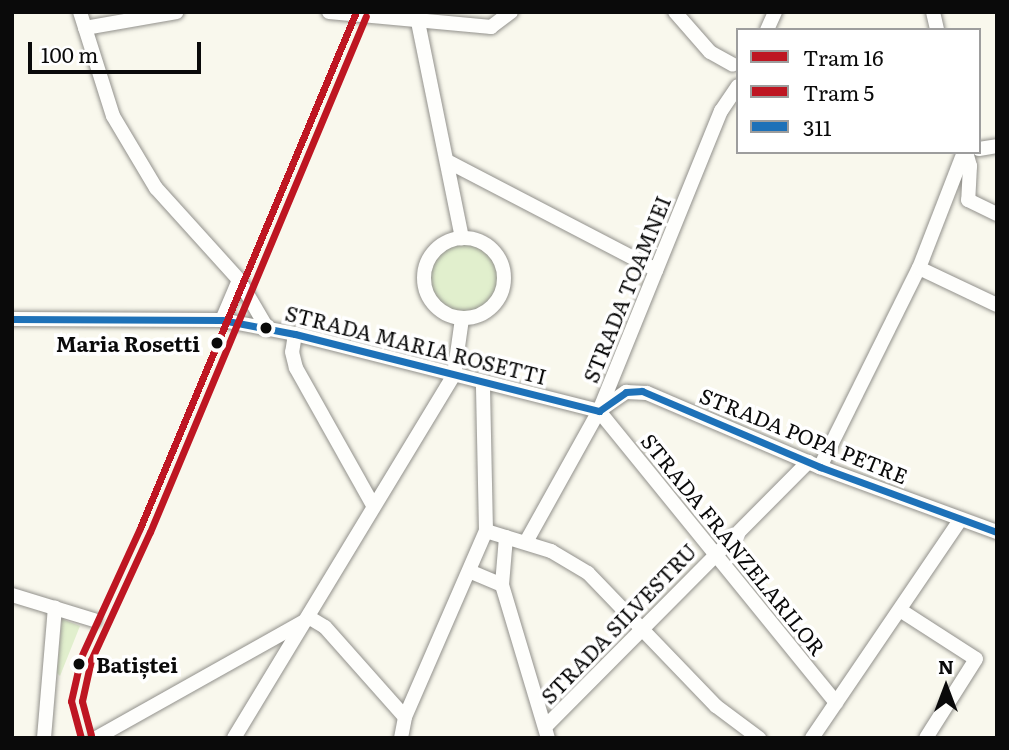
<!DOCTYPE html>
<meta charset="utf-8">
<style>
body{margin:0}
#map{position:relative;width:1009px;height:750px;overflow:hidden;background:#f9f8ed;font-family:Literata,serif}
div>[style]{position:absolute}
.green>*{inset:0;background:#e1efcd}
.round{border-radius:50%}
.roads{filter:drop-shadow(0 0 2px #92918c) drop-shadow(0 0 2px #92918c)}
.minor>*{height:14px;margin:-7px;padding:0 7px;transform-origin:7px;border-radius:7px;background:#fefefc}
.minor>.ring{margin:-7px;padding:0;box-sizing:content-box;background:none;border:14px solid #fefefc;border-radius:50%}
.bus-1>*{height:7px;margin:-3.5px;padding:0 3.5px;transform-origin:3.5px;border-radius:3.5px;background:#1d71b8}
.tram-1>*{height:7px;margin:-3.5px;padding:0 3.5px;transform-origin:3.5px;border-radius:3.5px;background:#be1622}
.tram-2>*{height:7px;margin:-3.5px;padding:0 3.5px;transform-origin:3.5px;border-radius:3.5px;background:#be1622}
.dots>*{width:19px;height:19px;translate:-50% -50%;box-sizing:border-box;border:4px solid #fff;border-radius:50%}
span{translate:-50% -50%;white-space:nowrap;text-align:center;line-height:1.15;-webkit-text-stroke:7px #fff;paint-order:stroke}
.street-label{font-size:21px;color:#0a0a0a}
.stop-label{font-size:21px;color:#0a0a0a;font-weight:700}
.right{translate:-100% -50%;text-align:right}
.left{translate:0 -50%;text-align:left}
.frame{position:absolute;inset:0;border:14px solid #0a0a0a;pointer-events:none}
.legend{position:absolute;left:736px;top:28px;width:245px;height:126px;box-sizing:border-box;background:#fff;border:2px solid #9d9d9d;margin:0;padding:9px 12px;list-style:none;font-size:21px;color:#0a0a0a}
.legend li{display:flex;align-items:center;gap:14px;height:35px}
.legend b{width:35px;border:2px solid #9d9d9d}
.north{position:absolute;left:911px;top:652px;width:70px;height:70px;-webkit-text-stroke:5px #fff;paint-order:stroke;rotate:0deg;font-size:19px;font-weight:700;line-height:28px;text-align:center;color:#0a0a0a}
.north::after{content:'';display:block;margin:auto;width:24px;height:32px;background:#0a0a0a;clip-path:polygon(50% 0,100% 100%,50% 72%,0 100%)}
.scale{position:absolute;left:28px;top:42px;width:173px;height:32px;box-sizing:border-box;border:4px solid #0a0a0a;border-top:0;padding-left:9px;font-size:21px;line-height:24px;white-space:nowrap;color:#0a0a0a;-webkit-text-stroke:5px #fff;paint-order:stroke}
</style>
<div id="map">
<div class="green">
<div class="round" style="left:428px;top:242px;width:72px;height:72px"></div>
<div style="clip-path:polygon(62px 619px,80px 626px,60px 676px,57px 673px)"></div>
</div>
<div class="roads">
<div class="minor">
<div style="left:80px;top:12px;width:109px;rotate:72.4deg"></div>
<div style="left:113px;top:116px;width:84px;rotate:59.2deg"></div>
<div style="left:156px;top:188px;width:124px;rotate:47.9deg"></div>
<div style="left:239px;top:280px;width:56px;rotate:59.7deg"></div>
<div style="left:329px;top:12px;width:163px;rotate:5.3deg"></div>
<div style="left:491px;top:27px;width:25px;rotate:-37deg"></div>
<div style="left:416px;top:12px;width:231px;rotate:78.5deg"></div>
<div style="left:675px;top:12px;width:53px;rotate:48.8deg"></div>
<div style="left:710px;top:52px;width:26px;rotate:29deg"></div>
<div style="left:933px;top:12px;width:18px;rotate:77deg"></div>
<div style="left:85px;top:28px;width:93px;rotate:-9.9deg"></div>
<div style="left:767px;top:30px;width:20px;rotate:-66deg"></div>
<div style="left:979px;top:149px;width:18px;rotate:-9deg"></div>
<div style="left:966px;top:152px;width:15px;rotate:74deg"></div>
<div style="left:970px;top:166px;width:34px;rotate:93deg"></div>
<div style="left:968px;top:200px;width:32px;rotate:26deg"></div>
<div style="left:447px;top:161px;width:236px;rotate:27.5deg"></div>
<div class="ring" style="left:424px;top:238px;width:66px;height:66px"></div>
<div style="left:919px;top:268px;width:86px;rotate:25.4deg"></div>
<div style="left:12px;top:319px;width:210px;rotate:0.3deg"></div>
<div style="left:222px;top:320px;width:74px;rotate:10.9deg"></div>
<div style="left:295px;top:334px;width:314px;rotate:14.2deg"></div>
<div style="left:222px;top:320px;width:43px;rotate:-67deg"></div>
<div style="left:295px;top:334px;width:18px;rotate:99deg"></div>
<div style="left:292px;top:352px;width:16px;rotate:76deg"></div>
<div style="left:296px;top:368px;width:157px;rotate:60.7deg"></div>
<div style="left:600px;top:410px;width:32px;rotate:-35deg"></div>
<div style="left:626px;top:392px;width:21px;rotate:3deg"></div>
<div style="left:647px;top:393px;width:188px;rotate:23.2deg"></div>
<div style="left:820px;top:467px;width:189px;rotate:20.2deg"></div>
<div style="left:599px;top:411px;width:376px;rotate:50.9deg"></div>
<div style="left:820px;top:467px;width:222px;rotate:-63.6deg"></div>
<div style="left:919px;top:268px;width:124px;rotate:-68.8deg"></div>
<div style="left:486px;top:531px;width:68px;rotate:17.1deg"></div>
<div style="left:551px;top:551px;width:43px;rotate:30.7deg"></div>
<div style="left:588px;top:573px;width:185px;rotate:46.1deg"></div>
<div style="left:716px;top:706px;width:54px;rotate:36.7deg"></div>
<div style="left:506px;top:537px;width:48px;rotate:94.8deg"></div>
<div style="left:502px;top:585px;width:160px;rotate:73.3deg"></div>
<div style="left:526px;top:542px;width:150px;rotate:-60.9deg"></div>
<div style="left:599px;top:411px;width:324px;rotate:-67.9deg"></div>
<div style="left:721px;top:111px;width:30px;rotate:-56deg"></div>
<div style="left:469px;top:571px;width:36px;rotate:23deg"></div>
<div style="left:12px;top:595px;width:86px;rotate:17deg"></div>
<div style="left:900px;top:610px;width:90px;rotate:32.8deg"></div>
<div style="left:976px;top:659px;width:93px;rotate:122.3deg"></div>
<div style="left:310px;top:618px;width:17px;rotate:31deg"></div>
<div style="left:325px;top:627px;width:120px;rotate:48.4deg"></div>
<div style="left:547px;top:725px;width:371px;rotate:-45.2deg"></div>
<div style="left:44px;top:738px;width:131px;rotate:-85.2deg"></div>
<div style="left:96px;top:738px;width:241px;rotate:-29.3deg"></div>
<div style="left:234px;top:738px;width:424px;rotate:-58.8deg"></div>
<div style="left:454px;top:375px;width:57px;rotate:-81.9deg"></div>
<div style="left:401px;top:738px;width:21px;rotate:-79deg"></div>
<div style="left:405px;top:717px;width:203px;rotate:-66.5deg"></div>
<div style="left:486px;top:531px;width:149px;rotate:-91.2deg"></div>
<div style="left:812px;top:738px;width:263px;rotate:-55.8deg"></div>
</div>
</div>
<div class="bus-1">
<div style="left:12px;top:319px;width:210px;rotate:0.3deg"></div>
<div style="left:222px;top:320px;width:74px;rotate:10.9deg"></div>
<div style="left:295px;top:334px;width:314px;rotate:14.2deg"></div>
<div style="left:599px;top:411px;width:33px;rotate:-35deg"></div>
<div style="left:626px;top:392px;width:16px;rotate:-4deg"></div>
<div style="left:642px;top:391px;width:194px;rotate:23.1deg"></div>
<div style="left:820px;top:467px;width:189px;rotate:20.2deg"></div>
</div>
<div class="tram-1">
<div style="left:81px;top:738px;width:38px;rotate:-105deg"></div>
<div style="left:71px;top:701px;width:45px;rotate:-77.2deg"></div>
<div style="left:81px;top:657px;width:142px;rotate:-65.4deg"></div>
<div style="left:140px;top:528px;width:559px;rotate:-67.29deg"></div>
</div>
<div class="tram-2">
<div style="left:91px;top:735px;width:35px;rotate:-105deg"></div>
<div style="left:82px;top:701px;width:42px;rotate:-77.6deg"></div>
<div style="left:91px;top:660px;width:141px;rotate:-65.3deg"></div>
<div style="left:150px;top:532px;width:559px;rotate:-67.29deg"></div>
</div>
<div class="dots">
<div style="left:266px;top:328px;background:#0a0a0a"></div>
<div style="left:217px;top:343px;background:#0a0a0a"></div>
<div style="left:79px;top:664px;background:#0a0a0a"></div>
</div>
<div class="street-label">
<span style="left:626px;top:289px;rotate:-68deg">STRADA TOAMNEI</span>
<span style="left:416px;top:344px;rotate:14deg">STRADA MARIA ROSETTI</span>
<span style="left:804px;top:435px;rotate:22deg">STRADA POPA PETRE</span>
<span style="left:734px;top:544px;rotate:51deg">STRADA FRANZELARILOR</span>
<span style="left:618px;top:623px;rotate:-46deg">STRADA SILVESTRU</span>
</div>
<div class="stop-label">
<span class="right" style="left:200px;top:343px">Maria Rosetti</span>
<span class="left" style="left:96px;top:664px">Batiștei</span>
</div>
<div class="frame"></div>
<ul class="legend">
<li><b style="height:9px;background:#be1622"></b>Tram 16</li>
<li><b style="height:9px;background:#be1622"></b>Tram 5</li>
<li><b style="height:9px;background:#1d71b8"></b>311</li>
</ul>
<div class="north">N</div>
<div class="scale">100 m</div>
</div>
